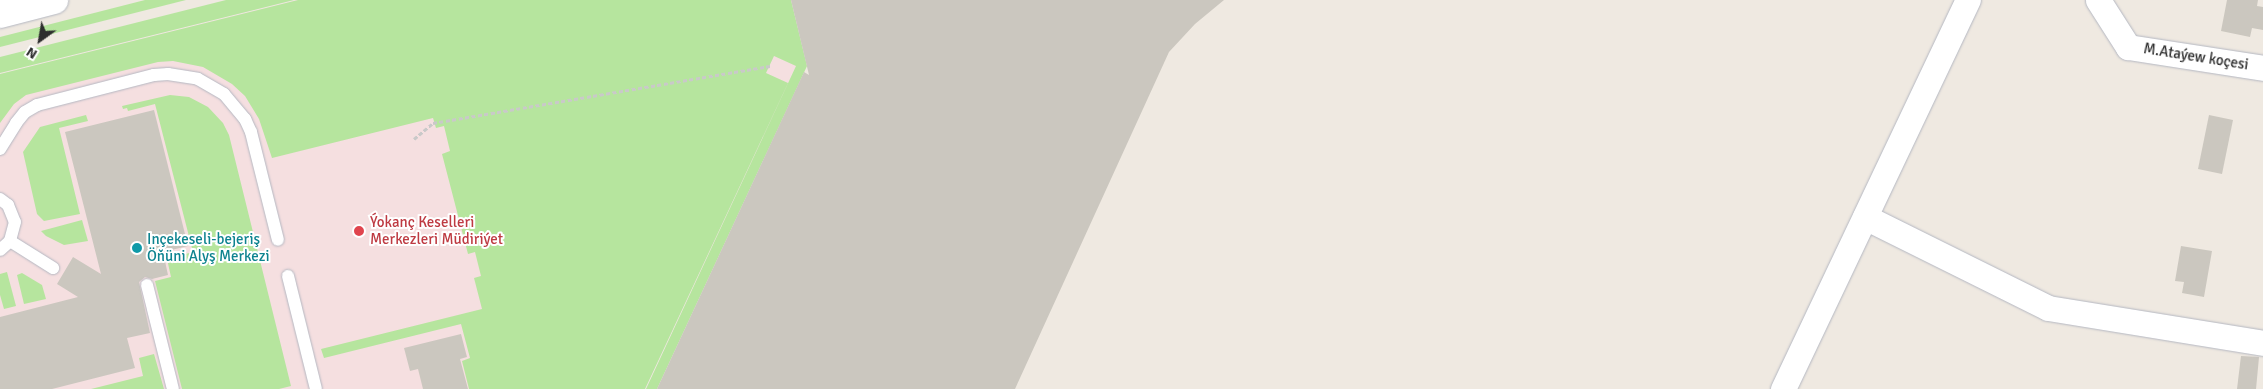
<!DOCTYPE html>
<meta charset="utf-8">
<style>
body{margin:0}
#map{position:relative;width:2263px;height:389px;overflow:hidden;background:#efe9e1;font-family:Signika,sans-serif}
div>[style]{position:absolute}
.medical>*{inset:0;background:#f5dfe0}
.green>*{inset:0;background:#b6e59e}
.building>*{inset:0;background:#cbc7bf}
.path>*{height:3px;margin-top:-1.5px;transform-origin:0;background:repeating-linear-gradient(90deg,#c9c9c9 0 4px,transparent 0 6.5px)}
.roads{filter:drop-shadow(0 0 1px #b4b7c1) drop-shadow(0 0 1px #b4b7c1)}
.lane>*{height:12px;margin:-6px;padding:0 6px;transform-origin:6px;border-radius:6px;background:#fff}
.street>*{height:25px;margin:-12.5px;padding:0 12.5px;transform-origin:12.5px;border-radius:12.5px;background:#fff}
.secondary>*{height:28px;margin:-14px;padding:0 14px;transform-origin:14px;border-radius:14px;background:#fff}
.dots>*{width:14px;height:14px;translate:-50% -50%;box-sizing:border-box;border:2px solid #fff;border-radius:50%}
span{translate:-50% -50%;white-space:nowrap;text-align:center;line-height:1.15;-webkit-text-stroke:4px #fff;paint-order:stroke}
.street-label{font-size:15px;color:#2e2e2e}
.health-label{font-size:15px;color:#be3a42}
.left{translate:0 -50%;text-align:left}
.culture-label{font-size:15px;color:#0d838f}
.north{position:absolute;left:15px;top:15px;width:50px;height:50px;-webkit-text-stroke:4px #fff;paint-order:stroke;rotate:212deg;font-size:14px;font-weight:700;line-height:20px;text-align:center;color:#2e2e2e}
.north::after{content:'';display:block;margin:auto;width:18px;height:22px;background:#2e2e2e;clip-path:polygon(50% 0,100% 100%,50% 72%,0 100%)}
</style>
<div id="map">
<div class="medical">
<div style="clip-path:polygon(297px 0,779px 0,796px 66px,645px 389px,0 389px,0 74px)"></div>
</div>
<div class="green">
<div style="clip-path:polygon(145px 0,186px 0,0 47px,0 37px)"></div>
<div style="clip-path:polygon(226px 0,294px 0,0 73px,0 57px)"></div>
<div style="clip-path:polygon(298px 0,791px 0,807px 66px,657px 389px,646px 389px,796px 66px,774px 56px,766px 73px,788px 83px,645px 389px,469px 389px,462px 361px,470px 358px,461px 324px,324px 358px,321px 349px,482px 309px,474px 278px,481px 276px,475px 252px,468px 254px,442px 154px,450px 151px,444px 126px,436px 128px,433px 118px,272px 158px,259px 119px,245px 96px,232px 84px,203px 67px,173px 61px,158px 62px,26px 95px,14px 104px,0 123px,0 74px)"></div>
<div style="clip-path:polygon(170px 95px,189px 97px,208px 107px,223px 123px,229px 135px,291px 386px,279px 389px,182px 389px,155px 281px,171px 277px,167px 259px,193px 252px,155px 104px,128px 111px,127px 108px,123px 109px,122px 106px)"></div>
<div style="clip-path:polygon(86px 115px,88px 121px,59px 128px,80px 214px,44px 221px,37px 214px,23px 152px,40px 127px)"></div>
<div style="clip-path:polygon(82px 220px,88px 241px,64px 245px,46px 236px,41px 231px)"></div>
<div style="clip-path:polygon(7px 272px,16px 306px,4px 309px,0 295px,0 274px)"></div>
<div style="clip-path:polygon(22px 273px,42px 285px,46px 299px,24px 304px,17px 275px)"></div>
<div style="clip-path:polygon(154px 354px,164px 389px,91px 389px,143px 376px,139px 358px)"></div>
</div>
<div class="building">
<div style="clip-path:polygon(791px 0,1224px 0,1195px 24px,1169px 52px,1015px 389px,657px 389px,804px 72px,809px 75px)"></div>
<div style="clip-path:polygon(2227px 0,2258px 0,2257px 6px,2263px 7px,2263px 30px,2252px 28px,2250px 37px,2221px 31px)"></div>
<div style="clip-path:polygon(154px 110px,188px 246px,163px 252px,168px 275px,152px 279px,145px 277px,139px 282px,150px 333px,127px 338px,135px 368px,52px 389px,0 389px,0 317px,78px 297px,57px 284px,73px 257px,101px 274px,65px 132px)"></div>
<div style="clip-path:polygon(2209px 115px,2233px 120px,2222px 174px,2198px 169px)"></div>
<div style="clip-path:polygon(2181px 246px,2212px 251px,2204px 297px,2182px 293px,2184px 282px,2175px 281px)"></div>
<div style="clip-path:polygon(461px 334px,467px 357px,460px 359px,468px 389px,423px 389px,418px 369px,410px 371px,404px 348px)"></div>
<div style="clip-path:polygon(2241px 356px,2259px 357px,2256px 389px,2237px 389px)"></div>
</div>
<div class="path">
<div style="left:414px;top:139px;width:25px;rotate:-40deg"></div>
<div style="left:433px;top:123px;width:343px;rotate:-9.6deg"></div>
</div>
<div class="roads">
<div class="lane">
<div style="left:0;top:149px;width:31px;rotate:-58deg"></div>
<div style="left:16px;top:123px;width:14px;rotate:-51deg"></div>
<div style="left:25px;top:112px;width:14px;rotate:-30deg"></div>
<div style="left:37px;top:105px;width:121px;rotate:-14.4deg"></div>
<div style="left:154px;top:75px;width:14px;rotate:-4deg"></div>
<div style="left:168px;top:74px;width:30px;rotate:9deg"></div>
<div style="left:198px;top:79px;width:30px;rotate:30deg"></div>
<div style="left:224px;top:94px;width:33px;rotate:50deg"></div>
<div style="left:245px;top:119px;width:14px;rotate:65deg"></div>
<div style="left:251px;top:132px;width:111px;rotate:76deg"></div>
<div style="left:0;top:199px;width:10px;rotate:37deg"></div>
<div style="left:8px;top:205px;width:18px;rotate:68deg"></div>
<div style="left:15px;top:222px;width:20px;rotate:105deg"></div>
<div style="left:10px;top:241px;width:13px;rotate:138deg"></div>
<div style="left:10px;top:241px;width:51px;rotate:32.1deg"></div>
<div style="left:288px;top:276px;width:116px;rotate:76.1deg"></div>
<div style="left:147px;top:285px;width:107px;rotate:76deg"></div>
</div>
<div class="street">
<div style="left:2098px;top:0;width:56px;rotate:57.4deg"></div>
<div style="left:2128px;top:47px;width:137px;rotate:8.8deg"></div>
<div style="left:1865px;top:217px;width:204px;rotate:26.4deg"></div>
<div style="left:2048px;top:308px;width:218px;rotate:9.2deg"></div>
<div style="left:1783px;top:389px;width:431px;rotate:-64.6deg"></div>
</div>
<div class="secondary">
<div style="left:0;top:14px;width:56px;rotate:-14.5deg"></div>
</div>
</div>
<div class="dots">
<div style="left:359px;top:231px;background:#e0444e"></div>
<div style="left:137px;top:248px;background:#0f9aa8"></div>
</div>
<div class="street-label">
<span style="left:2196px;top:57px;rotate:9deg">M.Ataýew koçesi</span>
</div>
<div class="health-label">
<span class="left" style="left:370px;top:231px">Ýokanç Keselleri<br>Merkezleri Müdiriýet</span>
</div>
<div class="culture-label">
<span class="left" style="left:147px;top:248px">Inçekeseli-bejeriş<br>Öňüni Alyş Merkezi</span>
</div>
<div class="north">N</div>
</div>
